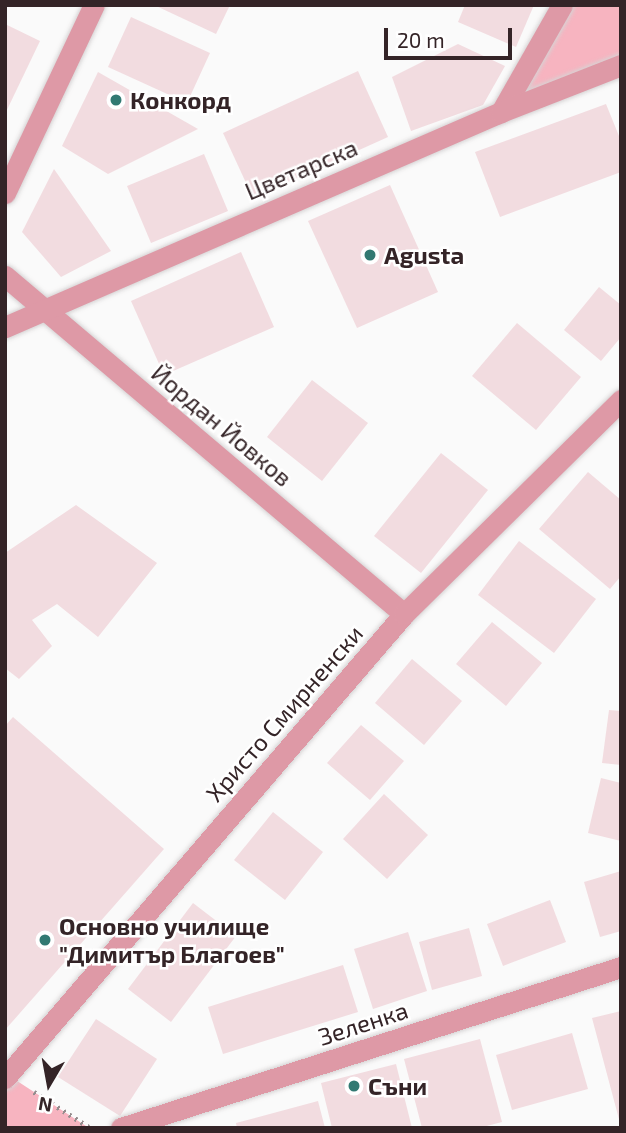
<!DOCTYPE html>
<meta charset="utf-8">
<style>
body{margin:0}
#map{position:relative;width:626px;height:1133px;overflow:hidden;background:#fafafa;font-family:"Exo 2",sans-serif}
div>[style]{position:absolute}
.green>*{inset:0;background:#f7b4c0}
.building>*{inset:0;background:#f2dce0}
.path>*{height:4.5px;margin-top:-2.25px;transform-origin:0;background:repeating-linear-gradient(90deg,#958d8e 0 2px,transparent 0 7px)}
.roads{filter:drop-shadow(0 0 2px #d6d3d4) drop-shadow(0 0 2px #d6d3d4)}
.street>*{height:21px;margin:-10.5px;padding:0 10.5px;transform-origin:10.5px;border-radius:10.5px;background:#de99a6}
.dots>*{width:19px;height:19px;translate:-50% -50%;box-sizing:border-box;border:4px solid #fff;border-radius:50%}
span{translate:-50% -50%;white-space:nowrap;text-align:center;line-height:1.15;-webkit-text-stroke:5px #fff;paint-order:stroke}
.poi-label{font-size:24px;color:#342427;font-weight:700}
.left{translate:0 -50%;text-align:left}
.street-label{font-size:24px;color:#342427}
.frame{position:absolute;inset:0;border:7px solid #342427;pointer-events:none}
.north{position:absolute;left:14px;top:1049px;width:70px;height:70px;-webkit-text-stroke:5px #fff;paint-order:stroke;rotate:190deg;font-size:19px;font-weight:700;line-height:28px;text-align:center;color:#342427}
.north::after{content:'';display:block;margin:auto;width:24px;height:32px;background:#342427;clip-path:polygon(50% 0,100% 100%,50% 72%,0 100%)}
.scale{position:absolute;left:384px;top:28px;width:128px;height:32px;box-sizing:border-box;border:4px solid #342427;border-top:0;padding-left:9px;font-size:21px;line-height:24px;white-space:nowrap;color:#342427;-webkit-text-stroke:5px #fff;paint-order:stroke}
</style>
<div id="map">
<div class="green">
<div style="clip-path:polygon(562px 5px,621px 5px,621px 65px,501px 112px)"></div>
<div style="clip-path:polygon(8px 1075px,89px 1128px,5px 1128px)"></div>
</div>
<div class="building">
<div style="clip-path:polygon(154px 5px,230px 5px,216px 34px)"></div>
<div style="clip-path:polygon(465px 5px,534px 5px,516px 47px,458px 22px)"></div>
<div style="clip-path:polygon(131px 17px,210px 53px,187px 103px,108px 67px)"></div>
<div style="clip-path:polygon(5px 24px,40px 41px,5px 114px)"></div>
<div style="clip-path:polygon(458px 44px,505px 66px,483px 105px,411px 131px,392px 77px)"></div>
<div style="clip-path:polygon(358px 71px,388px 137px,253px 198px,223px 133px)"></div>
<div style="clip-path:polygon(98px 72px,198px 129px,108px 174px,62px 146px)"></div>
<div style="clip-path:polygon(606px 104px,621px 141px,621px 172px,500px 217px,475px 152px)"></div>
<div style="clip-path:polygon(204px 154px,228px 211px,151px 243px,127px 186px)"></div>
<div style="clip-path:polygon(54px 169px,111px 251px,61px 277px,22px 232px)"></div>
<div style="clip-path:polygon(390px 185px,438px 292px,357px 328px,308px 221px)"></div>
<div style="clip-path:polygon(241px 252px,274px 327px,164px 375px,131px 301px)"></div>
<div style="clip-path:polygon(599px 287px,621px 305px,621px 337px,601px 361px,564px 330px)"></div>
<div style="clip-path:polygon(517px 323px,581px 377px,536px 430px,472px 376px)"></div>
<div style="clip-path:polygon(312px 380px,368px 423px,322px 481px,267px 437px)"></div>
<div style="clip-path:polygon(441px 453px,488px 490px,421px 573px,374px 536px)"></div>
<div style="clip-path:polygon(588px 472px,621px 500px,621px 576px,610px 589px,539px 529px)"></div>
<div style="clip-path:polygon(76px 505px,157px 563px,98px 637px,57px 604px,32px 620px,52px 646px,19px 679px,5px 668px,5px 553px)"></div>
<div style="clip-path:polygon(519px 541px,596px 599px,554px 653px,478px 595px)"></div>
<div style="clip-path:polygon(492px 622px,542px 663px,506px 706px,456px 664px)"></div>
<div style="clip-path:polygon(412px 659px,462px 701px,424px 745px,375px 703px)"></div>
<div style="clip-path:polygon(609px 710px,621px 711px,621px 765px,602px 763px)"></div>
<div style="clip-path:polygon(13px 717px,164px 849px,5px 1030px,5px 726px)"></div>
<div style="clip-path:polygon(361px 725px,404px 761px,370px 800px,327px 763px)"></div>
<div style="clip-path:polygon(601px 778px,621px 783px,621px 841px,588px 833px)"></div>
<div style="clip-path:polygon(384px 794px,428px 835px,387px 879px,343px 839px)"></div>
<div style="clip-path:polygon(273px 812px,323px 852px,285px 900px,234px 860px)"></div>
<div style="clip-path:polygon(621px 871px,621px 931px,600px 937px,584px 882px)"></div>
<div style="clip-path:polygon(550px 900px,566px 942px,503px 966px,487px 924px)"></div>
<div style="clip-path:polygon(193px 903px,236px 936px,171px 1022px,128px 989px)"></div>
<div style="clip-path:polygon(469px 928px,482px 976px,432px 990px,419px 942px)"></div>
<div style="clip-path:polygon(408px 932px,427px 991px,373px 1009px,354px 949px)"></div>
<div style="clip-path:polygon(343px 965px,358px 1012px,223px 1054px,208px 1007px)"></div>
<div style="clip-path:polygon(621px 1011px,621px 1123px,620px 1123px,592px 1018px)"></div>
<div style="clip-path:polygon(96px 1019px,157px 1059px,120px 1116px,58px 1077px)"></div>
<div style="clip-path:polygon(572px 1033px,588px 1089px,512px 1110px,496px 1055px)"></div>
<div style="clip-path:polygon(480px 1039px,502px 1122px,479px 1128px,422px 1128px,404px 1059px)"></div>
<div style="clip-path:polygon(396px 1064px,412px 1128px,332px 1128px,321px 1083px)"></div>
<div style="clip-path:polygon(318px 1101px,325px 1128px,237px 1128px,236px 1123px)"></div>
</div>
<div class="path">
<div style="left:34px;top:1092px;width:65px;rotate:32.5deg"></div>
</div>
<div class="roads">
<div class="street">
<div style="left:501px;top:112px;width:123px;rotate:-60.3deg"></div>
<div style="left:5px;top:193px;width:208px;rotate:-64.7deg"></div>
<div style="left:5px;top:276px;width:523px;rotate:40.27deg"></div>
<div style="left:5px;top:327px;width:541px;rotate:-23.44deg"></div>
<div style="left:501px;top:112px;width:129px;rotate:-21.4deg"></div>
<div style="left:5px;top:1078px;width:612px;rotate:-49.31deg"></div>
<div style="left:404px;top:614px;width:305px;rotate:-44.6deg"></div>
<div style="left:121px;top:1128px;width:525px;rotate:-17.85deg"></div>
</div>
</div>
<div class="dots">
<div style="left:116px;top:100px;background:#327972"></div>
<div style="left:370px;top:255px;background:#327972"></div>
<div style="left:45px;top:940px;background:#327972"></div>
<div style="left:354px;top:1086px;background:#327972"></div>
</div>
<div class="poi-label">
<span class="left" style="left:130px;top:100px">Конкорд</span>
<span class="left" style="left:384px;top:255px">Agusta</span>
<span class="left" style="left:59px;top:940px">Основно училище<br>"Димитър Благоев"</span>
<span class="left" style="left:368px;top:1086px">Съни</span>
</div>
<div class="street-label">
<span style="left:301px;top:169px;rotate:-23deg">Цветарска</span>
<span style="left:222px;top:425px;rotate:40deg">Йордан Йовков</span>
<span style="left:284px;top:713px;rotate:-49deg">Христо Смирненски</span>
<span style="left:363px;top:1023px;rotate:-18deg">Зеленка</span>
</div>
<div class="frame"></div>
<div class="north">N</div>
<div class="scale">20 m</div>
</div>
